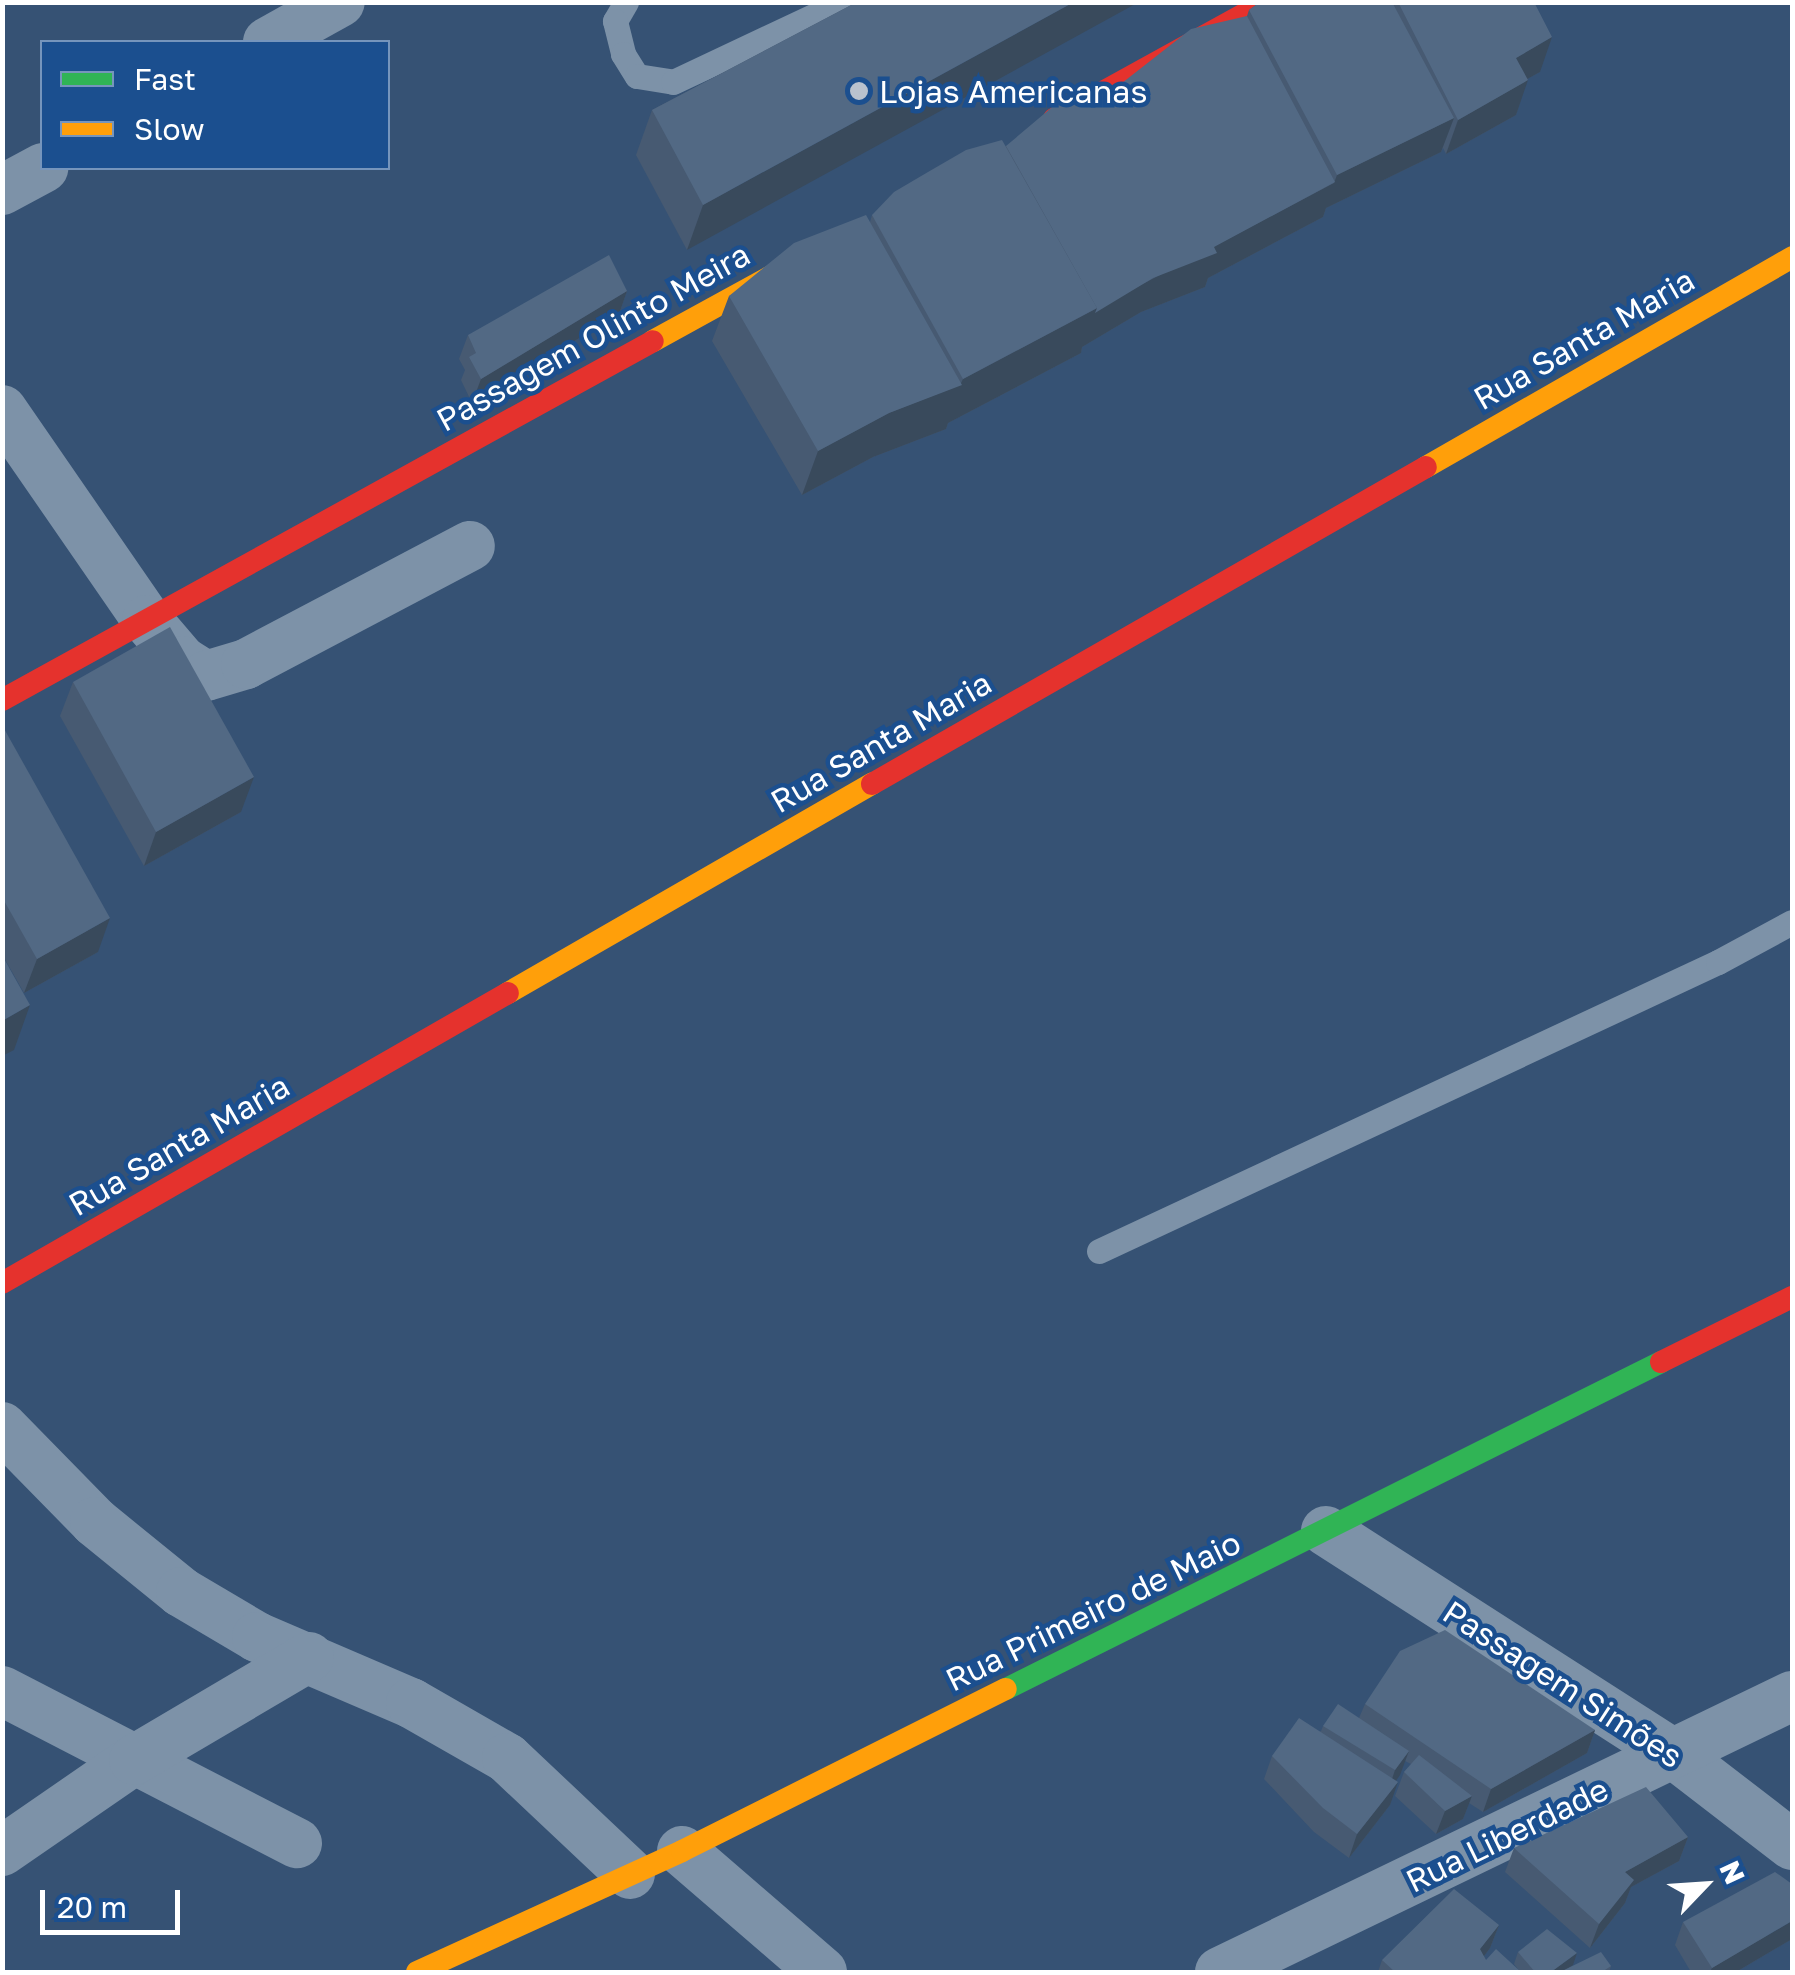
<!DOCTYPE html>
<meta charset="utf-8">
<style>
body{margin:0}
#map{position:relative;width:1795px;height:1975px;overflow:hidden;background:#365274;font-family:"Golos Text",sans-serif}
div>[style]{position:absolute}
.lane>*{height:25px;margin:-12.5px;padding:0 12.5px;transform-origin:12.5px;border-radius:12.5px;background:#7d92a8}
.street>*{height:50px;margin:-25px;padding:0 25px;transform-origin:25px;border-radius:25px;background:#7d92a8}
.fast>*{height:22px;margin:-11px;padding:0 11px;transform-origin:11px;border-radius:11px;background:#30b455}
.slow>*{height:22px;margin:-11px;padding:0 11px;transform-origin:11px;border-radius:11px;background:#ff9f0a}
.jam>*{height:22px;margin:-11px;padding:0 11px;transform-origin:11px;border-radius:11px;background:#e5322d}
.wall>*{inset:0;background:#475a72}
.shaded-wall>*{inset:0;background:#394a5c}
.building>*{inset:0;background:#526984}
.dots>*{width:28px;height:28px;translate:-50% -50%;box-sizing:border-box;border:5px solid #1b4f8f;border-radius:50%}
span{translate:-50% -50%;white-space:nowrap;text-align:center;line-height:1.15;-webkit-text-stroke:9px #1b4f8f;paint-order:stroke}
.poi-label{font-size:32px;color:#fff}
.left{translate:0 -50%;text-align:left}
.street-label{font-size:32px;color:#fff}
.frame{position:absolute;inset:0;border:5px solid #fff;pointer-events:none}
.legend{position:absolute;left:40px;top:40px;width:350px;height:130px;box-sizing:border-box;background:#1b4f8f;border:2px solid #7695bc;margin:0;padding:12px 18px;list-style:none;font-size:30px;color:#fff}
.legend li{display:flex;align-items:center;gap:20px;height:50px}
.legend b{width:50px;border:2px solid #7695bc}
.north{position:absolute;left:1655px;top:1835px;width:100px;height:100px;-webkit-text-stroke:8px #1b4f8f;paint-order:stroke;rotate:65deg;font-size:28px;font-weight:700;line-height:40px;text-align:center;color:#fff}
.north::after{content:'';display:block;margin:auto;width:35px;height:45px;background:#fff;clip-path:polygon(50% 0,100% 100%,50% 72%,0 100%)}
.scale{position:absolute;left:40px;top:1890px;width:140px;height:45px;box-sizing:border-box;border:5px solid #fff;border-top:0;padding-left:12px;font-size:30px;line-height:35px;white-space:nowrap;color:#fff;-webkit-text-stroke:8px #1b4f8f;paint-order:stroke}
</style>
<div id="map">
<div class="lane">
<div style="left:626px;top:2px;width:22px;rotate:120deg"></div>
<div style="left:615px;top:21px;width:34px;rotate:76deg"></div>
<div style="left:623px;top:54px;width:26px;rotate:58deg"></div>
<div style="left:637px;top:76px;width:36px;rotate:9deg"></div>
<div style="left:673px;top:82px;width:188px;rotate:-25.2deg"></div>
<div style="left:1099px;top:1251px;width:683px;rotate:-25.03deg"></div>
<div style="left:1718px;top:962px;width:84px;rotate:-28.4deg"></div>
</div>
<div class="street">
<div style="left:268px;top:42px;width:82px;rotate:-29.1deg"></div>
<div style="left:2px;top:190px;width:47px;rotate:-28.2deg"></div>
<div style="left:2px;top:410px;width:255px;rotate:55.4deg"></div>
<div style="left:147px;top:620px;width:54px;rotate:49.5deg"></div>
<div style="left:182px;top:661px;width:28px;rotate:32deg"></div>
<div style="left:206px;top:676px;width:42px;rotate:-16.7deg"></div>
<div style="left:246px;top:664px;width:253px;rotate:-27.8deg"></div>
<div style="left:2px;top:1427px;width:133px;rotate:45.6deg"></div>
<div style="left:95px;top:1522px;width:111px;rotate:39.1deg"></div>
<div style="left:181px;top:1592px;width:88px;rotate:30.6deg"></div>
<div style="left:257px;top:1637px;width:168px;rotate:23.2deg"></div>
<div style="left:411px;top:1703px;width:111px;rotate:29.8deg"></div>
<div style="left:507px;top:1758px;width:169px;rotate:43.3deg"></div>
<div style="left:1326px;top:1531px;width:413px;rotate:32.7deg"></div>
<div style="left:1674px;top:1754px;width:149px;rotate:37.6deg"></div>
<div style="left:2px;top:1691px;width:332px;rotate:27.3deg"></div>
<div style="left:2px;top:1851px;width:160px;rotate:-34.6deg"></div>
<div style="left:134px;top:1760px;width:203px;rotate:-30.5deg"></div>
<div style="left:682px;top:1851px;width:185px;rotate:40.8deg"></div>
<div style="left:1220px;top:1972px;width:635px;rotate:-25.76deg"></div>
</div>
<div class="fast">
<div style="left:1006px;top:1689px;width:732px;rotate:-26.53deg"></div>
</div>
<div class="slow">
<div style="left:653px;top:341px;width:158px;rotate:-28.8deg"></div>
<div style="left:1426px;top:467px;width:422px;rotate:-29.8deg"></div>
<div style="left:508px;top:993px;width:420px;rotate:-29.9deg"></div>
<div style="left:417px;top:1972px;width:291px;rotate:-24.5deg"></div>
<div style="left:682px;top:1851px;width:362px;rotate:-26.6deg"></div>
</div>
<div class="jam">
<div style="left:1054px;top:119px;width:242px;rotate:-28.9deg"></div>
<div style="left:2px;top:700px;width:743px;rotate:-28.87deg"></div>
<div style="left:872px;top:784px;width:638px;rotate:-29.78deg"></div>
<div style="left:2px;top:1283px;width:583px;rotate:-29.82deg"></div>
<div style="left:1661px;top:1362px;width:146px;rotate:-26.4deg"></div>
</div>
<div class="wall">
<div style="clip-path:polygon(857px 2px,687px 250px,636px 155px,652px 110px)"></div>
<div style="clip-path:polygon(1260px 2px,1534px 2px,1540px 72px,1527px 79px,1516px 115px,1446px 154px,1443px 148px,1441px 152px,1326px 208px,1323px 217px,1208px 278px,1205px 287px,1141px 312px,1082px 347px,1081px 353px,948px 423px,946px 429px,873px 457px,802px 495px,712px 341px,729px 296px,870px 222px,872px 215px,1006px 146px,1247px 16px,1249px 10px)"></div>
<div style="clip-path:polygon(627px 291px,619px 314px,472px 403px,461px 380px,465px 370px,459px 359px,468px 335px)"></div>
<div style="clip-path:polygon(73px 682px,241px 812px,144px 866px,60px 716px)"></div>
<div style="clip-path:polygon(2px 725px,98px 952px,24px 993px,2px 954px)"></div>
<div style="clip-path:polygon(1365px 1704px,1595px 1730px,1587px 1753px,1483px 1812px,1469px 1803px,1463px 1819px,1436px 1834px,1395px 1796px,1404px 1772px,1411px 1764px,1405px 1761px,1396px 1780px,1390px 1805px,1349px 1858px,1314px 1832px,1264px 1779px,1272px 1756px,1321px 1731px,1323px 1726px,1359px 1718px)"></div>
<div style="clip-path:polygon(1688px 1837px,1679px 1861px,1631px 1887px,1625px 1903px,1590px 1948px,1505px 1872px,1514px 1848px)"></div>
<div style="clip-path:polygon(1683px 1922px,1792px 1939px,1736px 1972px,1691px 1972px,1675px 1945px)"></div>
<div style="clip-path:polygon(1499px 1925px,1490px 1948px,1484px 1956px,1486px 1960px,1520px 1972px,1514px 1964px,1518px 1952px,1573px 1965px,1568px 1969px,1611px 1966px,1609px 1972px,1378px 1972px,1382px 1960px)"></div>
</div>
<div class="shaded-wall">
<div style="clip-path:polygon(1074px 2px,1139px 2px,687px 250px,703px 205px)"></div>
<div style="clip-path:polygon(1552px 37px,1540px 72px,1503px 92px,1516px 58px)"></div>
<div style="clip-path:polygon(1528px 80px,1516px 115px,1446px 154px,1458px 120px)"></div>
<div style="clip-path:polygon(1454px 118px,1441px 152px,1326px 208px,1323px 217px,1208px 278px,1205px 287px,1141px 312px,1082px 347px,1081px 353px,948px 423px,946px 429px,873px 457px,802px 495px,818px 451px,889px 413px,960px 385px,963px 379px,1334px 183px,1337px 175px)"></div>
<div style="clip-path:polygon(627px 291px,619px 314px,472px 403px,481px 379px)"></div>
<div style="clip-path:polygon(254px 777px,241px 812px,144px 866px,156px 832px)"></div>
<div style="clip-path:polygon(110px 918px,98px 952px,24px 993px,37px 959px)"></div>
<div style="clip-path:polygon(30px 1005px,14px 1050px,2px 1056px,2px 1021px)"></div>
<div style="clip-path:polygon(1595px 1730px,1587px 1753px,1483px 1812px,1491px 1789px)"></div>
<div style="clip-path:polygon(1409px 1751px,1400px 1775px,1387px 1794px,1395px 1770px)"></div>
<div style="clip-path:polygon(1398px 1782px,1390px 1805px,1349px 1858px,1357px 1834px)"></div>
<div style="clip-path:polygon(1472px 1796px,1463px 1819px,1436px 1834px,1445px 1811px)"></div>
<div style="clip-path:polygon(1688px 1837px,1679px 1861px,1631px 1887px,1625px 1903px,1590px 1948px,1599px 1924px,1625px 1872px)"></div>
<div style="clip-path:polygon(1792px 1921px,1792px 1939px,1736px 1972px,1710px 1972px,1712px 1968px)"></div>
<div style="clip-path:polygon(1499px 1925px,1490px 1948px,1472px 1972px,1480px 1949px)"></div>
<div style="clip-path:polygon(1577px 1953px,1573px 1965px,1563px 1972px,1551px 1972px)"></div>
</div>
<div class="building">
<div style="clip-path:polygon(857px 2px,1074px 2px,703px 205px,652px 110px)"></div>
<div style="clip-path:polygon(1260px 2px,1392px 2px,1454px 118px,1337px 175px,1249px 10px)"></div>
<div style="clip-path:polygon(1398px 2px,1534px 2px,1552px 37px,1516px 58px,1528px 80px,1458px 120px)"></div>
<div style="clip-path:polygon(1247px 16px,1335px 182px,1214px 247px,1217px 253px,1153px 278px,1095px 313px,1097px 308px,1006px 146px,1057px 103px,1122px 83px,1191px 29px)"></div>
<div style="clip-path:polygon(1002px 140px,1097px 308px,963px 379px,872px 215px,894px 192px,928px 172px,966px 150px)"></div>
<div style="clip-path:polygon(866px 215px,962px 385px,889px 413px,818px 451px,729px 296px,794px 243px)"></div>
<div style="clip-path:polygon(609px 255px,627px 291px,481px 379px,469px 357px,476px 353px,468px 335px)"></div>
<div style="clip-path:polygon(170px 627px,254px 777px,156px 832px,73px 682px)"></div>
<div style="clip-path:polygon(2px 725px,110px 918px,37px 959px,2px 897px)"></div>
<div style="clip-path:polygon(2px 955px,30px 1005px,2px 1021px)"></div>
<div style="clip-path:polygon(1445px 1630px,1595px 1730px,1491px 1789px,1365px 1704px,1400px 1651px)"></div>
<div style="clip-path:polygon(1338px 1704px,1409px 1751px,1395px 1770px,1323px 1726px)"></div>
<div style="clip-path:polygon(1299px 1718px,1398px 1782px,1357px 1834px,1323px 1808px,1272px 1756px)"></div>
<div style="clip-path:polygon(1419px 1755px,1472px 1796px,1445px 1811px,1404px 1772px)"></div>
<div style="clip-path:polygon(1646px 1787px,1688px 1837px,1625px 1872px,1634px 1880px,1599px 1924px,1514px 1848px)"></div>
<div style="clip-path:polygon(1775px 1872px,1792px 1884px,1792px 1921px,1712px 1968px,1683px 1922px)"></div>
<div style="clip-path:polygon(1454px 1889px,1499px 1925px,1480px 1949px,1486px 1960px,1496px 1949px,1521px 1972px,1395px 1972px,1382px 1960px)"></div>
<div style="clip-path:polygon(1547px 1929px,1577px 1953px,1551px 1972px,1535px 1972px,1518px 1952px)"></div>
<div style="clip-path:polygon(1601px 1952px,1611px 1966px,1602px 1972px,1560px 1972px)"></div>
</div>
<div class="dots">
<div style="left:859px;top:91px;background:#b9c2ce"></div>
</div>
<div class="poi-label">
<span class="left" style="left:879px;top:91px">Lojas Americanas</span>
</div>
<div class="street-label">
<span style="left:593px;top:337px;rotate:-29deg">Passagem Olinto Meira</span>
<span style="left:1584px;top:339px;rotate:-30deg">Rua Santa Maria</span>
<span style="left:881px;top:742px;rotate:-30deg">Rua Santa Maria</span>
<span style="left:179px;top:1145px;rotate:-30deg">Rua Santa Maria</span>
<span style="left:1093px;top:1611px;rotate:-26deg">Rua Primeiro de Maio</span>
<span style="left:1563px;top:1684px;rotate:33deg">Passagem Simões</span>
<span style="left:1507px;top:1835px;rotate:-26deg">Rua Liberdade</span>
</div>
<div class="frame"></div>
<ul class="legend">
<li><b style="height:12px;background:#30b455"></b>Fast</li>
<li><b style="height:12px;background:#ff9f0a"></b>Slow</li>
</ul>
<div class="north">N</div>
<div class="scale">20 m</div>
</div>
